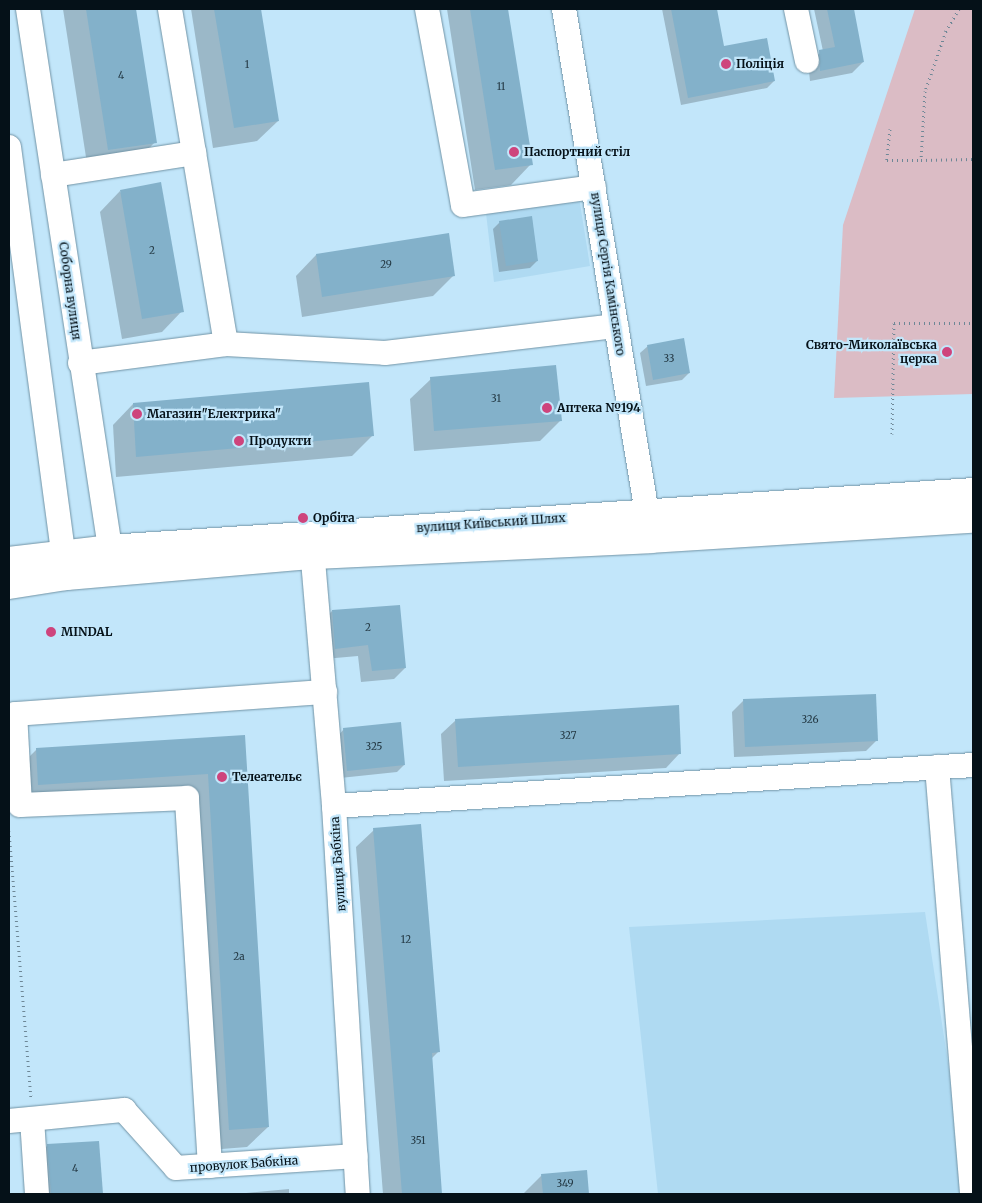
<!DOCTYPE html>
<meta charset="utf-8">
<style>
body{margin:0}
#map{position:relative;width:982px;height:1203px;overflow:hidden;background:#c2e6fa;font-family:Merriweather,serif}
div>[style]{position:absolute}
.built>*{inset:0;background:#afdaf2}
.green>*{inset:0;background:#dbbcc5}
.shadow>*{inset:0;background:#0003}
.building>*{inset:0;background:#83b1ca}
.path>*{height:3px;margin-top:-1.5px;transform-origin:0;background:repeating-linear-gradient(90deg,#6e8796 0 1px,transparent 0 5px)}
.roads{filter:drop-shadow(0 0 1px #7193a5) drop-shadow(0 0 1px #7193a5)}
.minor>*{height:24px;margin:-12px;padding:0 12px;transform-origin:12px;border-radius:12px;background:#fff}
.highway>*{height:28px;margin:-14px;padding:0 14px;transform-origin:14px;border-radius:14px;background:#fff}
.dots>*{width:14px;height:14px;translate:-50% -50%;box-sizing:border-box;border:2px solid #c2e6fa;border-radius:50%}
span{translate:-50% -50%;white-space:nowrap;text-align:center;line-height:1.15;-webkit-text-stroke:4.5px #c2e6fa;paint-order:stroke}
.number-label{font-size:10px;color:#243944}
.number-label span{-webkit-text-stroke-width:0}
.poi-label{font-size:12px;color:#051118;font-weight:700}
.left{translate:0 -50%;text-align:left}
.right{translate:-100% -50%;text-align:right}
.street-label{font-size:12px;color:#051118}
.frame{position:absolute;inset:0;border:10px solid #051118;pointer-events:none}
</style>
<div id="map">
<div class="built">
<div style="clip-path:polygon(579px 197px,590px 266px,494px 282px,486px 213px)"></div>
<div style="clip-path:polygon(925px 912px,950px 1076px,973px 1076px,973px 1194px,658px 1194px,629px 927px)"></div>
</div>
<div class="green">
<div style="clip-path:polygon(915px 9px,973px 9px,973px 394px,834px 398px,843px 225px)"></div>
</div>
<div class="shadow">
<div style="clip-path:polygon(63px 9px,135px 9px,155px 142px,135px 163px,88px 170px)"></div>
<div style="clip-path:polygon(191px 9px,259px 9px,278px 121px,257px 141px,213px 148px)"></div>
<div style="clip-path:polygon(447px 9px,507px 9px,531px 164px,511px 185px,475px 190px)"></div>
<div style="clip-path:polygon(662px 9px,716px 9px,723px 48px,774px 81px,767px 88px,681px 105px)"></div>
<div style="clip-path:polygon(814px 9px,852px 9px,863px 62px,852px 73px,810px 81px,808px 62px,823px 51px)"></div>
<div style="clip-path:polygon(120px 191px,182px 311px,162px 332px,122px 339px,100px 212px)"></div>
<div style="clip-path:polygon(500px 222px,537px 261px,530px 268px,499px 272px,493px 229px)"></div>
<div style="clip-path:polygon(316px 255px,454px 275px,433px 296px,302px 317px,296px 276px)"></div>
<div style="clip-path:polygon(648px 346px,689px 373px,682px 380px,646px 386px,640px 353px)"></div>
<div style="clip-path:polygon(431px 379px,560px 421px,540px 441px,414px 451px,410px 399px)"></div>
<div style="clip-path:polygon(133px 404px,373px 435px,352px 456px,116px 477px,113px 425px)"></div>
<div style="clip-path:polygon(332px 611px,405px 668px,394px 679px,361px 682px,358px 656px,324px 659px,321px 622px)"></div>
<div style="clip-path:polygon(743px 701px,877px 740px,866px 751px,734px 757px,732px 712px)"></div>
<div style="clip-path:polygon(456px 720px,680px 753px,666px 768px,444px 781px,441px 734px)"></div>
<div style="clip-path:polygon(344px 729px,404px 765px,397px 772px,340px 778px,337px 737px)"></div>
<div style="clip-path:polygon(244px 736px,268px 1127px,247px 1147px,209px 1150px,187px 794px,18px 805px,16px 770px,37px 749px)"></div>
<div style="clip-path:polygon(374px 830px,438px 1052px,431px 1059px,441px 1194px,383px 1194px,356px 847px)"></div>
<div style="clip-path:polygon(98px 1142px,101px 1194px,29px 1194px,27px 1166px,48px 1145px)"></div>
<div style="clip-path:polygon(586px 1171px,588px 1194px,523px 1194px,542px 1175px)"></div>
<div style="clip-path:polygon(289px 1189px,289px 1194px,236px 1194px)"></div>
</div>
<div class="building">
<div style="clip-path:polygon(86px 9px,136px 9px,157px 143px,108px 150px)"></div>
<div style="clip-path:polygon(214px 9px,261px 9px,279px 121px,234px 128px)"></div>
<div style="clip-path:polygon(470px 9px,508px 9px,533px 165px,495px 170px)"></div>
<div style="clip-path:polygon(671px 9px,717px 9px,724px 46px,767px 38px,775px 81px,688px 98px)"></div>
<div style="clip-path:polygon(827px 9px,854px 9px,864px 62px,820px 71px,819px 50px,835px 47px)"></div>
<div style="clip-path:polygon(161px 182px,184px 312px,142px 319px,120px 190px)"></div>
<div style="clip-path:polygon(532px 216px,538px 261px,506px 266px,499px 221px)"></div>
<div style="clip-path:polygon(449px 233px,455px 276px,322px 297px,316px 254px)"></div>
<div style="clip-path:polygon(684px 338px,690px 373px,653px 380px,647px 345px)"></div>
<div style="clip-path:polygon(556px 365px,562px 421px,434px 431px,430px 377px)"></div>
<div style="clip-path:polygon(369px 382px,374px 436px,136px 457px,133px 403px)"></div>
<div style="clip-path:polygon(400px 605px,406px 668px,372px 671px,368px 645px,335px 649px,332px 610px)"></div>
<div style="clip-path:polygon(876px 694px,878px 741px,745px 747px,743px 699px)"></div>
<div style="clip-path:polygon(679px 705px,681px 754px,458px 767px,455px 719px)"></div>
<div style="clip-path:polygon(401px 722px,405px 765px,347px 771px,343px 728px)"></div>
<div style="clip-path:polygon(245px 735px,269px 1127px,229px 1130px,208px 774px,38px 785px,36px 748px)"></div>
<div style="clip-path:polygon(421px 824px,440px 1052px,432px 1053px,442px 1194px,402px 1194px,373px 828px)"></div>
<div style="clip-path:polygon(99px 1141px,103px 1194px,51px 1194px,47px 1144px)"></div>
<div style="clip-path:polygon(587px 1170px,589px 1194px,543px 1194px,541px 1174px)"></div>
</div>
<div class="path">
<div style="left:959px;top:9px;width:26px;rotate:121deg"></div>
<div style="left:946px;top:31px;width:64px;rotate:109.3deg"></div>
<div style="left:925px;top:91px;width:69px;rotate:93.3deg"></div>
<div style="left:921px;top:160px;width:52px;rotate:-1.1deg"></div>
<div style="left:890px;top:129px;width:31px;rotate:96deg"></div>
<div style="left:887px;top:160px;width:34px"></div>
<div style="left:892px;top:434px;width:111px;rotate:-89deg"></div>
<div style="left:894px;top:323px;width:79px"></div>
<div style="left:9px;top:831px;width:268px;rotate:85.3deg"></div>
</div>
<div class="roads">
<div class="minor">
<div style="left:28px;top:9px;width:565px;rotate:81.35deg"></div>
<div style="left:427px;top:9px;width:199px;rotate:79.6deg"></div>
<div style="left:463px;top:205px;width:132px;rotate:-7.8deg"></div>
<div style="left:564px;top:9px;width:530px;rotate:80.66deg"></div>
<div style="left:796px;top:9px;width:53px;rotate:78.1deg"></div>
<div style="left:9px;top:147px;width:429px;rotate:82.4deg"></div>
<div style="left:53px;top:175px;width:143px;rotate:-8.9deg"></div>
<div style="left:226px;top:344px;width:159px;rotate:3.2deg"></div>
<div style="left:385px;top:353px;width:233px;rotate:-6.7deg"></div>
<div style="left:80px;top:363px;width:147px;rotate:-7.4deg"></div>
<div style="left:226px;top:344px;width:340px;rotate:-99.5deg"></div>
<div style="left:311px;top:537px;width:270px;rotate:85.1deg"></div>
<div style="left:334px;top:806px;width:389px;rotate:86.5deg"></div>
<div style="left:937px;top:767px;width:428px;rotate:85.3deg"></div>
<div style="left:334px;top:806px;width:640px;rotate:-3.67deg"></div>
<div style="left:32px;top:1119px;width:75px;rotate:86.2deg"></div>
<div style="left:9px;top:1121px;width:116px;rotate:-5.5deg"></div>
<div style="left:124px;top:1110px;width:78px;rotate:48.1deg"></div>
<div style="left:176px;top:1168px;width:180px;rotate:-3.8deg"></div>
<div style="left:210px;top:1166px;width:369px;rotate:-93.6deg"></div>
<div style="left:187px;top:798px;width:167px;rotate:177.6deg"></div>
<div style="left:20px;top:805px;width:91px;rotate:-93.1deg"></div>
<div style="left:15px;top:714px;width:311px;rotate:-4.1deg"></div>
</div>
<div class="highway">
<div style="left:9px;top:561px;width:101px;rotate:-6.8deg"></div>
<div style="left:109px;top:549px;width:866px;rotate:-3.77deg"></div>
<div style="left:9px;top:585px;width:58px;rotate:-9deg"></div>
<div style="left:66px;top:576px;width:248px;rotate:-4.9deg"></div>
<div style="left:313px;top:555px;width:338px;rotate:-2.7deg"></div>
<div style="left:651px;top:539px;width:323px;rotate:-3.6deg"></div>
</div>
</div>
<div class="dots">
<div style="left:726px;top:64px;background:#ce447c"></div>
<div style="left:514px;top:152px;background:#ce447c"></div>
<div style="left:947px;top:352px;background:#ce447c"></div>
<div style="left:547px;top:408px;background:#ce447c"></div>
<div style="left:137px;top:414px;background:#ce447c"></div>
<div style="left:239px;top:441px;background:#ce447c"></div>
<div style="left:303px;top:518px;background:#ce447c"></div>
<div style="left:51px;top:632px;background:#ce447c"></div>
<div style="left:222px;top:777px;background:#ce447c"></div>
</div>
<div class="number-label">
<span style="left:247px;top:65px">1</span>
<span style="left:121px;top:76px">4</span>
<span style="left:501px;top:87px">11</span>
<span style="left:152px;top:251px">2</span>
<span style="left:386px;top:265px">29</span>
<span style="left:669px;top:359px">33</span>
<span style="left:496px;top:399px">31</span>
<span style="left:368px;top:628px">2</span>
<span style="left:810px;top:720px">326</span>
<span style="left:568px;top:736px">327</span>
<span style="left:374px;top:747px">325</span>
<span style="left:406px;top:940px">12</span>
<span style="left:239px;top:957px">2а</span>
<span style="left:418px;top:1141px">351</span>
<span style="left:75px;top:1169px">4</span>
<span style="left:565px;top:1184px">349</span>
</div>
<div class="poi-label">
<span class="left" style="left:736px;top:64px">Поліція</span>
<span class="left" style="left:524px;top:152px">Паспортний стіл</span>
<span class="right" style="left:937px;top:352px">Свято-Миколаївська<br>церка</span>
<span class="left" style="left:557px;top:408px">Аптека №194</span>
<span class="left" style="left:147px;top:414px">Магазин"Електрика"</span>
<span class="left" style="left:249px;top:441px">Продукти</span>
<span class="left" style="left:313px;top:518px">Орбіта</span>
<span class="left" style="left:61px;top:632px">MINDAL</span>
<span class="left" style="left:232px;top:777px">Телеательє</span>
</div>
<div class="street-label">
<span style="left:608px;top:274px;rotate:81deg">вулиця Сергія Камінського</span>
<span style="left:70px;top:291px;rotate:82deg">Соборна вулиця</span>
<span style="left:491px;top:523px;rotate:-4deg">вулиця Київський Шлях</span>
<span style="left:338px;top:864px;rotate:-94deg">вулиця Бабкіна</span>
<span style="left:244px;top:1164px;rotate:-4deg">провулок Бабкіна</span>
</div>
<div class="frame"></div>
</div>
